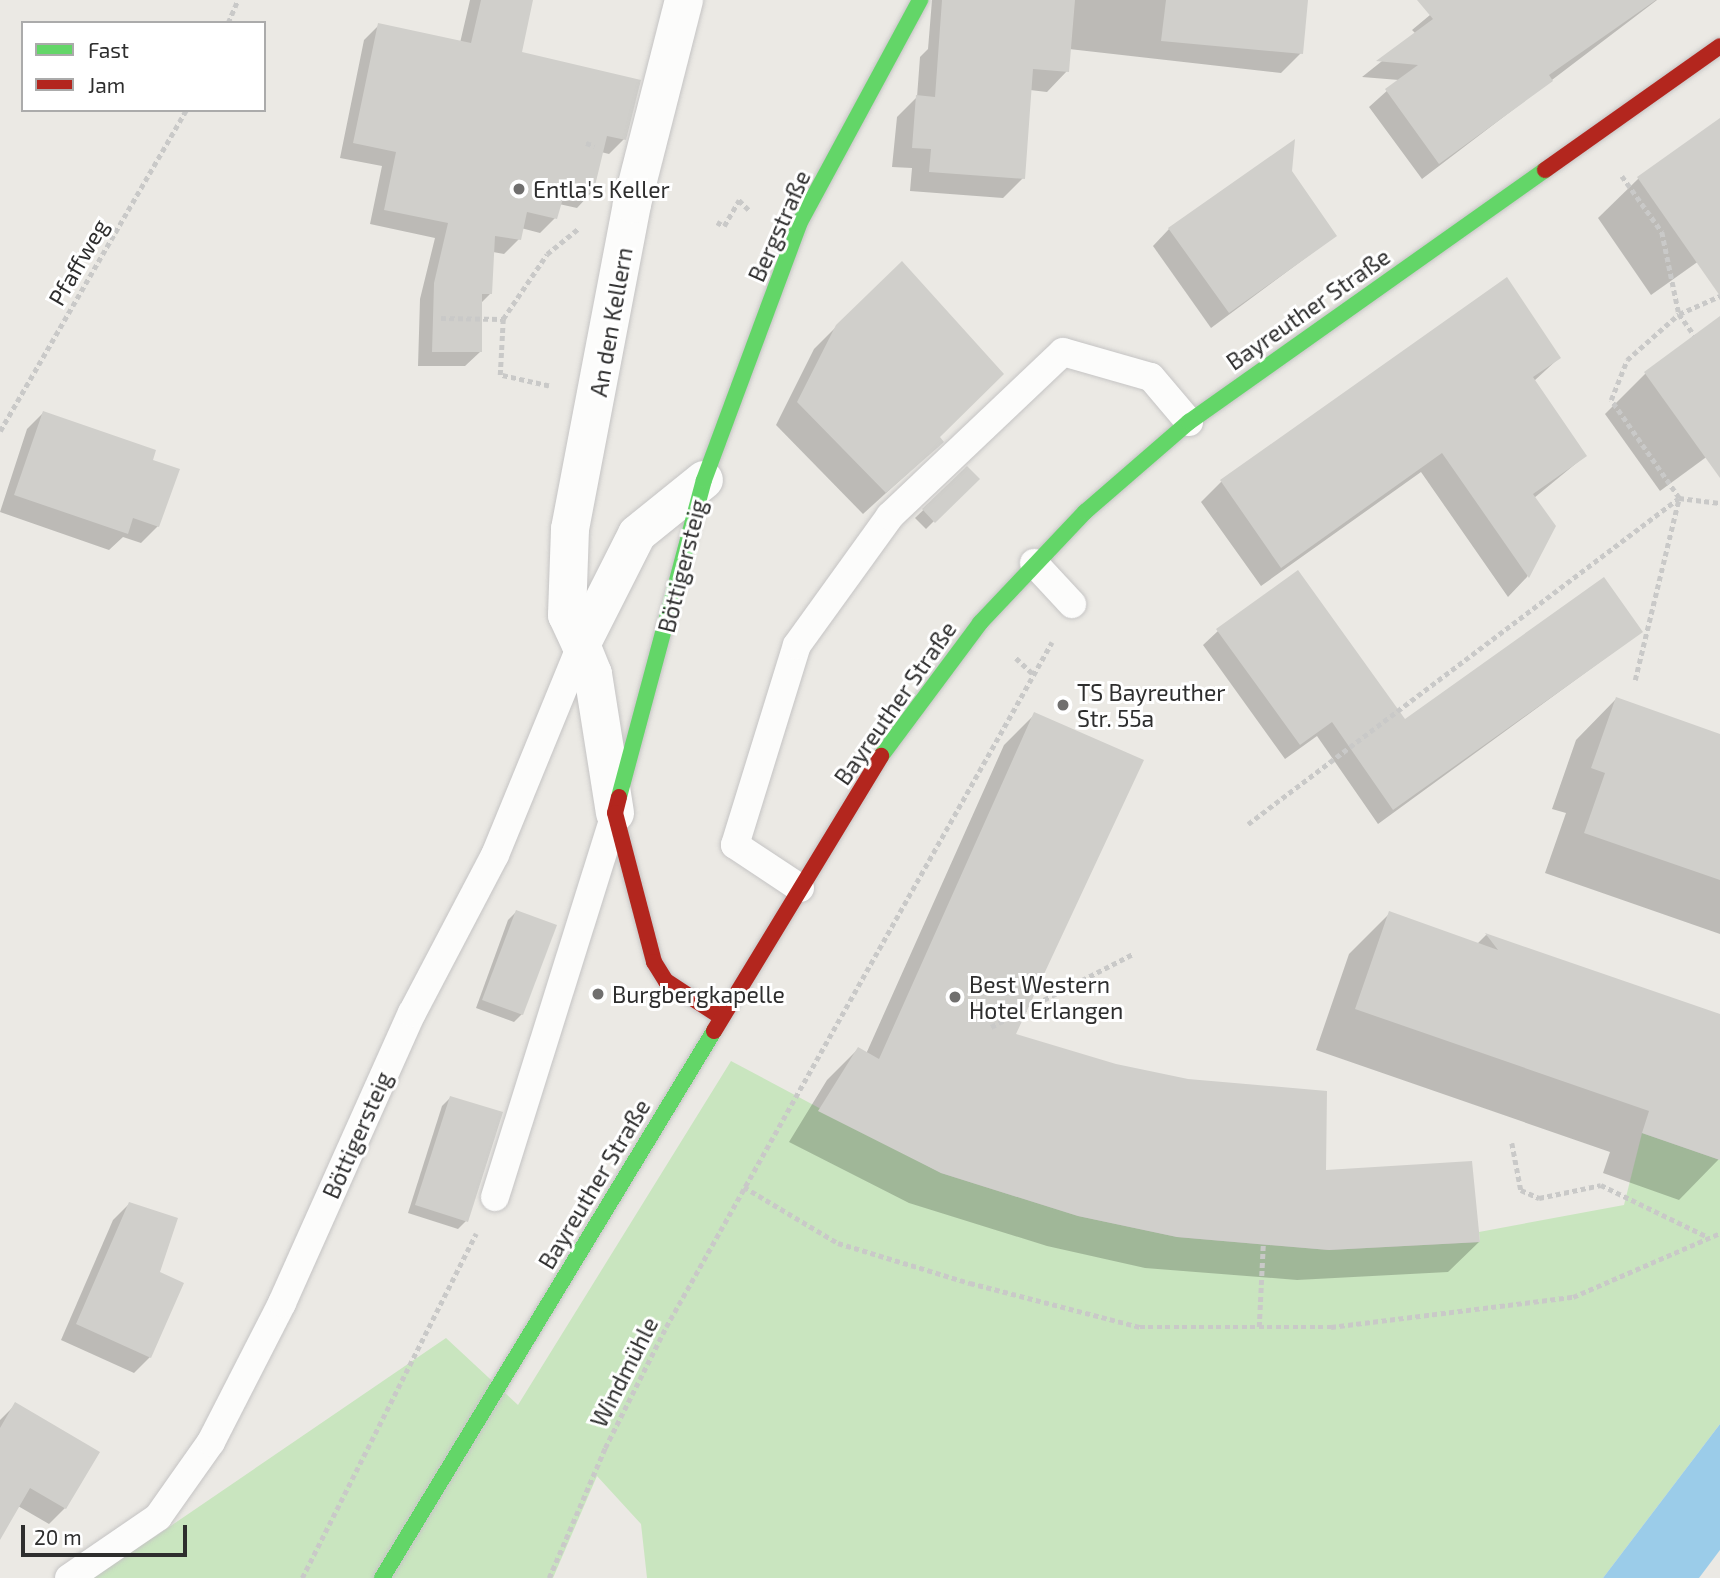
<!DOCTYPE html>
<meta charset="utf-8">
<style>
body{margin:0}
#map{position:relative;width:1720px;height:1578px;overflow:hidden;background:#ebe9e4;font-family:"Exo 2",sans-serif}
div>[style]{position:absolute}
.green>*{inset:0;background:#c9e5bf}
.water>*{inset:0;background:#9bcce9}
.shadow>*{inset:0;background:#0003}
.building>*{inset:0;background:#d0cfcb}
.path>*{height:4.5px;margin-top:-2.25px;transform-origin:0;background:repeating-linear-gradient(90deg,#c9c9c8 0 5px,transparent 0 8.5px)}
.roads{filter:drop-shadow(0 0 2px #c5c4c4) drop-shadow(0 0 2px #c5c4c4)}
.lane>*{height:28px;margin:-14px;padding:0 14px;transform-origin:14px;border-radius:14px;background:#fcfcfb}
.street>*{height:38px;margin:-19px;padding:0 19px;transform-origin:19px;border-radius:19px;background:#fcfcfb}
.fast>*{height:16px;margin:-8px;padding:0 8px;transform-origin:8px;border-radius:8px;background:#63d668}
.jam>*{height:16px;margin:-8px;padding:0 8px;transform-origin:8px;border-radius:8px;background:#b3261e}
.dots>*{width:19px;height:19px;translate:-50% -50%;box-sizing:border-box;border:4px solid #fff;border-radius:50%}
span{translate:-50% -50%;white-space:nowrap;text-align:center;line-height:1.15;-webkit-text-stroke:6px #fff;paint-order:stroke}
.poi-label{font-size:23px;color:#2e2e2e}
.left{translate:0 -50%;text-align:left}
.street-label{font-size:23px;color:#2e2e2e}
.legend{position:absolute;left:21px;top:21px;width:245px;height:91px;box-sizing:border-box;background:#fff;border:2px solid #ababab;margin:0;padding:9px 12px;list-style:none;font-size:21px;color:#2e2e2e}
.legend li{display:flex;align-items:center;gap:14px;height:35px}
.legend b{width:35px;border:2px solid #ababab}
.scale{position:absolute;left:21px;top:1525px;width:166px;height:32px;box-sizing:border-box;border:4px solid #2e2e2e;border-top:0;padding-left:9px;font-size:21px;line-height:24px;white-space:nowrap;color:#2e2e2e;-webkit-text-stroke:5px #fff;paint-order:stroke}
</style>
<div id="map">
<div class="green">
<div style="clip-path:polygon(731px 1061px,941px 1173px,1078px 1216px,1177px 1237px,1329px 1250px,1480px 1242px,1479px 1232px,1624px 1205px,1642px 1133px,1720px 1160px,1720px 1424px,1603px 1578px,647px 1578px,641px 1524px,597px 1476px,553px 1578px,84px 1578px,156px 1536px,446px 1338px,518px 1405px)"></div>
</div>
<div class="water">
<div style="clip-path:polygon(1720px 1424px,1720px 1550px,1699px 1578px,1603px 1578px)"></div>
</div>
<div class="shadow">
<div style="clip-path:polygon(470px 0,531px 0,519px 54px,624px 139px,609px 154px,601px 152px,591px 193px,577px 208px,559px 204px,555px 218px,540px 233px,521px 228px,519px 239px,504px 254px,493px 252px,490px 294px,480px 304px,480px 352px,465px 366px,418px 366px,420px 299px,435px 238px,370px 224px,382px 166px,340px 158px,364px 40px,379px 25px,460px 43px)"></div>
<div style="clip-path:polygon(932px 0,1307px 0,1301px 53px,1281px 73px,1069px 49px,1067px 71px,1047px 92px,1030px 90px,1023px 178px,1003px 198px,910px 191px,912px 168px,892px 167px,897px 117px,917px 97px,920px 57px,928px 49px)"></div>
<div style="clip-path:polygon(1448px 0,1657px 0,1422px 179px,1369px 107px,1399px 80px,1362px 77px,1416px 34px,1412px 30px)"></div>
<div style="clip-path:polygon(1720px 120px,1720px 246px,1651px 295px,1598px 218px,1639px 178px)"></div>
<div style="clip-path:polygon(1169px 229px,1335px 236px,1211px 328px,1153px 246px)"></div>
<div style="clip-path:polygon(1720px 318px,1720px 447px,1660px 491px,1605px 414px,1645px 374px)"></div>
<div style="clip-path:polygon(837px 326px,942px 442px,863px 514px,776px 425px,814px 349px)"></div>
<div style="clip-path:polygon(1559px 358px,1534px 381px,1585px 456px,1534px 498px,1554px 526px,1527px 577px,1508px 597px,1421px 472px,1261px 586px,1201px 502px,1221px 482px)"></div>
<div style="clip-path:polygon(43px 413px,150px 461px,158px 526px,141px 543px,123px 537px,109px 550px,0 512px,27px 429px)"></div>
<div style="clip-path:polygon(967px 468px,977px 478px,926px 529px,915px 518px)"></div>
<div style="clip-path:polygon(1218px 631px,1405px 722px,1641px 632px,1378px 824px,1317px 736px,1285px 759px,1203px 645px)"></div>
<div style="clip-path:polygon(1616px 699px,1720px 736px,1720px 934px,1545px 873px,1566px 813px,1552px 809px,1576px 740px)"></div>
<div style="clip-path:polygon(1035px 714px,1013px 1035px,1479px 1242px,1448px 1272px,1297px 1280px,1145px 1268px,1047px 1246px,909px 1203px,789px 1142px,827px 1080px,858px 1049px,866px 1054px,1004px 745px)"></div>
<div style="clip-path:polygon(516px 912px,522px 1014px,514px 1022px,476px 1008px,508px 920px)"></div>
<div style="clip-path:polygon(1390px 913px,1477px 944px,1486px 935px,1720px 1016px,1719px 1159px,1679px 1200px,1603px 1173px,1610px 1152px,1316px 1050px,1349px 954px)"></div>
<div style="clip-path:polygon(450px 1098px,501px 1114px,466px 1221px,458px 1229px,408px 1213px,442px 1106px)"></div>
<div style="clip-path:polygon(129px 1204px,157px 1273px,150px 1357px,134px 1373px,61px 1340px,113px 1220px)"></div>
<div style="clip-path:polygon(15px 1405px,65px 1508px,49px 1524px,18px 1506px,0 1536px,0 1420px)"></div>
</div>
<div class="building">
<div style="clip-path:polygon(481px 0,533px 0,522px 52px,641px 80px,626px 140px,607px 136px,593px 194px,566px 188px,557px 219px,527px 212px,521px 240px,495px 236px,492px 294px,482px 294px,482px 352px,432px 352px,434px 283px,448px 223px,384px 210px,396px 152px,353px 143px,378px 23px,471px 43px)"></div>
<div style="clip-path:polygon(942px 0,1075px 0,1069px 72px,1033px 69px,1025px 179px,929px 172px,931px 149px,912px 148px,916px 95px,935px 97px)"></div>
<div style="clip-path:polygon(1166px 0,1308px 0,1303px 54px,1161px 41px)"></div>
<div style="clip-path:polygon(1417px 0,1656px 0,1549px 75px,1553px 81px,1439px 164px,1385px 89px,1418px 65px,1376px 61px,1433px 19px)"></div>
<div style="clip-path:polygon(1720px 118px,1720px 296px,1637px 177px)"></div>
<div style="clip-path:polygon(1295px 139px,1292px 171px,1337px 236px,1229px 313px,1168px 228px)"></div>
<div style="clip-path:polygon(902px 261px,1004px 374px,940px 437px,944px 442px,886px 493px,797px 402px,836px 325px)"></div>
<div style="clip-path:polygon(1507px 277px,1561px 358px,1533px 377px,1587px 456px,1533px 494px,1556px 526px,1529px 578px,1442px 453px,1281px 568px,1220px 480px)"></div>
<div style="clip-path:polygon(1720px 316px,1720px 478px,1644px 372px)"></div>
<div style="clip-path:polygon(43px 411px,156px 450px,153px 460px,180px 469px,159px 527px,133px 518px,128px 534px,14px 495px)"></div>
<div style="clip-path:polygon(967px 466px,980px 479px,935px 523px,922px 509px)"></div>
<div style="clip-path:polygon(1298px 570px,1405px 719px,1604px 577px,1643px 632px,1393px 810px,1332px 722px,1300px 745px,1216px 629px)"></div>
<div style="clip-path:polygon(1616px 697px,1720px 734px,1720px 880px,1584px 833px,1605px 773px,1591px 768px)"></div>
<div style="clip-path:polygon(1034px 712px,1144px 760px,1016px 1034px,1116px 1064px,1188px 1079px,1327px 1091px,1326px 1170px,1472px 1161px,1480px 1242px,1329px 1250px,1177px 1237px,1078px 1216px,941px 1173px,818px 1111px,858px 1047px,879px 1059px)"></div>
<div style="clip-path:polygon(516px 910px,557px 925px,523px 1015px,482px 1000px)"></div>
<div style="clip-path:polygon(1389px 911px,1498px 950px,1485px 933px,1720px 1014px,1720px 1160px,1642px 1133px,1649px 1111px,1355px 1009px)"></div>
<div style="clip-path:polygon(450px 1096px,503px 1112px,468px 1222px,415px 1205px)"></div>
<div style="clip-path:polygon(129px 1202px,178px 1218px,160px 1272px,184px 1283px,151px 1358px,76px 1324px)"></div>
<div style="clip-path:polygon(15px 1402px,100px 1452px,66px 1509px,30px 1488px,0 1540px,0 1428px)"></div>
</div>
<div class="path">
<div style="left:228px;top:23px;width:25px;rotate:-67deg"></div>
<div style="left:586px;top:143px;width:9px;rotate:18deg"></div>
<div style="left:1622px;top:176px;width:69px;rotate:54.5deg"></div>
<div style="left:1662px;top:232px;width:84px;rotate:78.3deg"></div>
<div style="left:1679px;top:314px;width:26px;rotate:54deg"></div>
<div style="left:717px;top:222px;width:8px;rotate:30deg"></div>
<div style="left:724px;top:226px;width:30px;rotate:-60deg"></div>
<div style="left:739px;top:200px;width:16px;rotate:45deg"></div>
<div style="left:441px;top:318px;width:62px;rotate:0.9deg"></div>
<div style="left:549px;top:386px;width:50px;rotate:-167.3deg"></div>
<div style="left:500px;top:375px;width:56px;rotate:-86.9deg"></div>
<div style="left:503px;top:319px;width:78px;rotate:-55.9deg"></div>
<div style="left:547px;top:254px;width:40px;rotate:-39deg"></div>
<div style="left:0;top:431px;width:371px;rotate:-59.9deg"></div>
<div style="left:1016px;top:658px;width:23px;rotate:43deg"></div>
<div style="left:1635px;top:680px;width:187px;rotate:-76.4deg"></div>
<div style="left:1679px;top:498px;width:119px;rotate:-124.8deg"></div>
<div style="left:1611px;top:400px;width:43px;rotate:-68.2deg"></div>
<div style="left:1627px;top:360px;width:69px;rotate:-41.5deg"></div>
<div style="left:1679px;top:314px;width:45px;rotate:-23.7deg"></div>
<div style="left:1248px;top:824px;width:540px;rotate:-37.1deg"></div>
<div style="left:1679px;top:498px;width:41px;rotate:7deg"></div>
<div style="left:991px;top:1027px;width:160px;rotate:-27.2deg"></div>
<div style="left:1512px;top:1143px;width:48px;rotate:79.2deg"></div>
<div style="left:1521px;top:1190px;width:20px;rotate:24deg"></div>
<div style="left:1539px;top:1198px;width:63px;rotate:-11.8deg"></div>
<div style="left:1601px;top:1185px;width:119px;rotate:25.9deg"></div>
<div style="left:744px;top:1187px;width:109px;rotate:30.8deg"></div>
<div style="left:838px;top:1243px;width:138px;rotate:16.9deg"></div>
<div style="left:970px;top:1283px;width:176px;rotate:14.5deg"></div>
<div style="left:1140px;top:1327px;width:191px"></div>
<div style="left:1331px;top:1327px;width:244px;rotate:-7.1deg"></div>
<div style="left:1573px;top:1297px;width:160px;rotate:-23.5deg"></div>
<div style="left:1259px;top:1327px;width:82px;rotate:-87.2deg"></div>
<div style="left:302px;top:1578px;width:386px;rotate:-63.2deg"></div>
<div style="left:549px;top:1578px;width:142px;rotate:-66.7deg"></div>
<div style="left:605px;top:1448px;width:136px;rotate:-63.2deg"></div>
<div style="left:666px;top:1327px;width:786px;rotate:-60.6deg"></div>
</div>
<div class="roads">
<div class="lane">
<div style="left:1034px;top:563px;width:56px;rotate:47.2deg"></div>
<div style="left:800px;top:888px;width:78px;rotate:-146.5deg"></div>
<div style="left:735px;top:845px;width:209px;rotate:-72.8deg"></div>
<div style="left:797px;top:645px;width:159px;rotate:-54.2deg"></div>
<div style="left:890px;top:516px;width:238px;rotate:-43.5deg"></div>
<div style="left:1063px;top:352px;width:91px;rotate:15.9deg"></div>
<div style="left:1151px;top:377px;width:59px;rotate:49.8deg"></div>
<div style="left:495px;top:1197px;width:402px;rotate:-72.6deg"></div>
<div style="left:69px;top:1578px;width:108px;rotate:-34.4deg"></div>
<div style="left:158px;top:1517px;width:92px;rotate:-54.8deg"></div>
<div style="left:211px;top:1442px;width:156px;rotate:-62.9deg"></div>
<div style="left:282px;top:1303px;width:318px;rotate:-65.9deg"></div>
<div style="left:412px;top:1013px;width:178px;rotate:-62.3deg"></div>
<div style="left:495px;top:855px;width:227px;rotate:-67.7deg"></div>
</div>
<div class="street">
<div style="left:581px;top:645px;width:33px;rotate:-115deg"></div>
<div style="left:567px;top:615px;width:86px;rotate:-88deg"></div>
<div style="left:570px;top:529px;width:331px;rotate:-79.2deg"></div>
<div style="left:632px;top:204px;width:211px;rotate:-75.7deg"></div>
<div style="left:615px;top:813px;width:141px;rotate:-99deg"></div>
<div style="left:593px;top:674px;width:31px;rotate:-112deg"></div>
<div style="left:581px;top:645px;width:124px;rotate:-63.2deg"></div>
<div style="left:637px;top:534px;width:86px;rotate:-38.9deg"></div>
</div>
<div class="fast">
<div style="left:881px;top:756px;width:166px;rotate:-53.3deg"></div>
<div style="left:980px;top:623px;width:153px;rotate:-46.6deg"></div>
<div style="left:1085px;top:512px;width:138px;rotate:-40.9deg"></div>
<div style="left:1189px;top:422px;width:436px;rotate:-35.3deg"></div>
<div style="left:619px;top:797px;width:328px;rotate:-75deg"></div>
<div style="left:704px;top:480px;width:273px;rotate:-69.6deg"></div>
<div style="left:799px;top:224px;width:255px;rotate:-61.6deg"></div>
<div style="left:382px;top:1578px;width:640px;rotate:-58.74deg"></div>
</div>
<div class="jam">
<div style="left:1545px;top:170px;width:214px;rotate:-35.3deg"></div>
<div style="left:619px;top:797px;width:16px;rotate:104deg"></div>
<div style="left:615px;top:813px;width:154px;rotate:75.3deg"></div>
<div style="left:654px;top:962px;width:22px;rotate:58deg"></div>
<div style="left:666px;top:981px;width:66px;rotate:33.2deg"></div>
<div style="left:714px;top:1031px;width:322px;rotate:-58.7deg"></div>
</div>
</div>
<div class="dots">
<div style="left:519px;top:189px;background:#706f6e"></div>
<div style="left:1063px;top:705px;background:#706f6e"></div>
<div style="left:598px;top:994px;background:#706f6e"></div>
<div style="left:955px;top:997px;background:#706f6e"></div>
</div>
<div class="poi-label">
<span class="left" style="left:533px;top:189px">Entla's Keller</span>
<span class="left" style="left:1077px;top:705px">TS Bayreuther<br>Str. 55a</span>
<span class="left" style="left:969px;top:997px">Best Western<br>Hotel Erlangen</span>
<span class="left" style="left:612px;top:994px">Burgbergkapelle</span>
</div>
<div class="street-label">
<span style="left:779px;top:226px;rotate:-66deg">Bergstraße</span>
<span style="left:78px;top:262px;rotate:-60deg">Pfaffweg</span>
<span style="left:1308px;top:309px;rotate:-35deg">Bayreuther Straße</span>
<span style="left:611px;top:322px;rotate:-80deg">An den Kellern</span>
<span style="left:682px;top:566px;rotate:-76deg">Böttigersteig</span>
<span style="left:895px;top:703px;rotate:-55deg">Bayreuther Straße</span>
<span style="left:357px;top:1135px;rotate:-66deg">Böttigersteig</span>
<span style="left:594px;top:1184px;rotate:-59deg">Bayreuther Straße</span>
<span style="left:624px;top:1372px;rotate:-63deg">Windmühle</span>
</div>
<ul class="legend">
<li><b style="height:9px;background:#63d668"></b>Fast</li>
<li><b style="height:9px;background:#b3261e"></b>Jam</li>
</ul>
<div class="scale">20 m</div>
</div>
